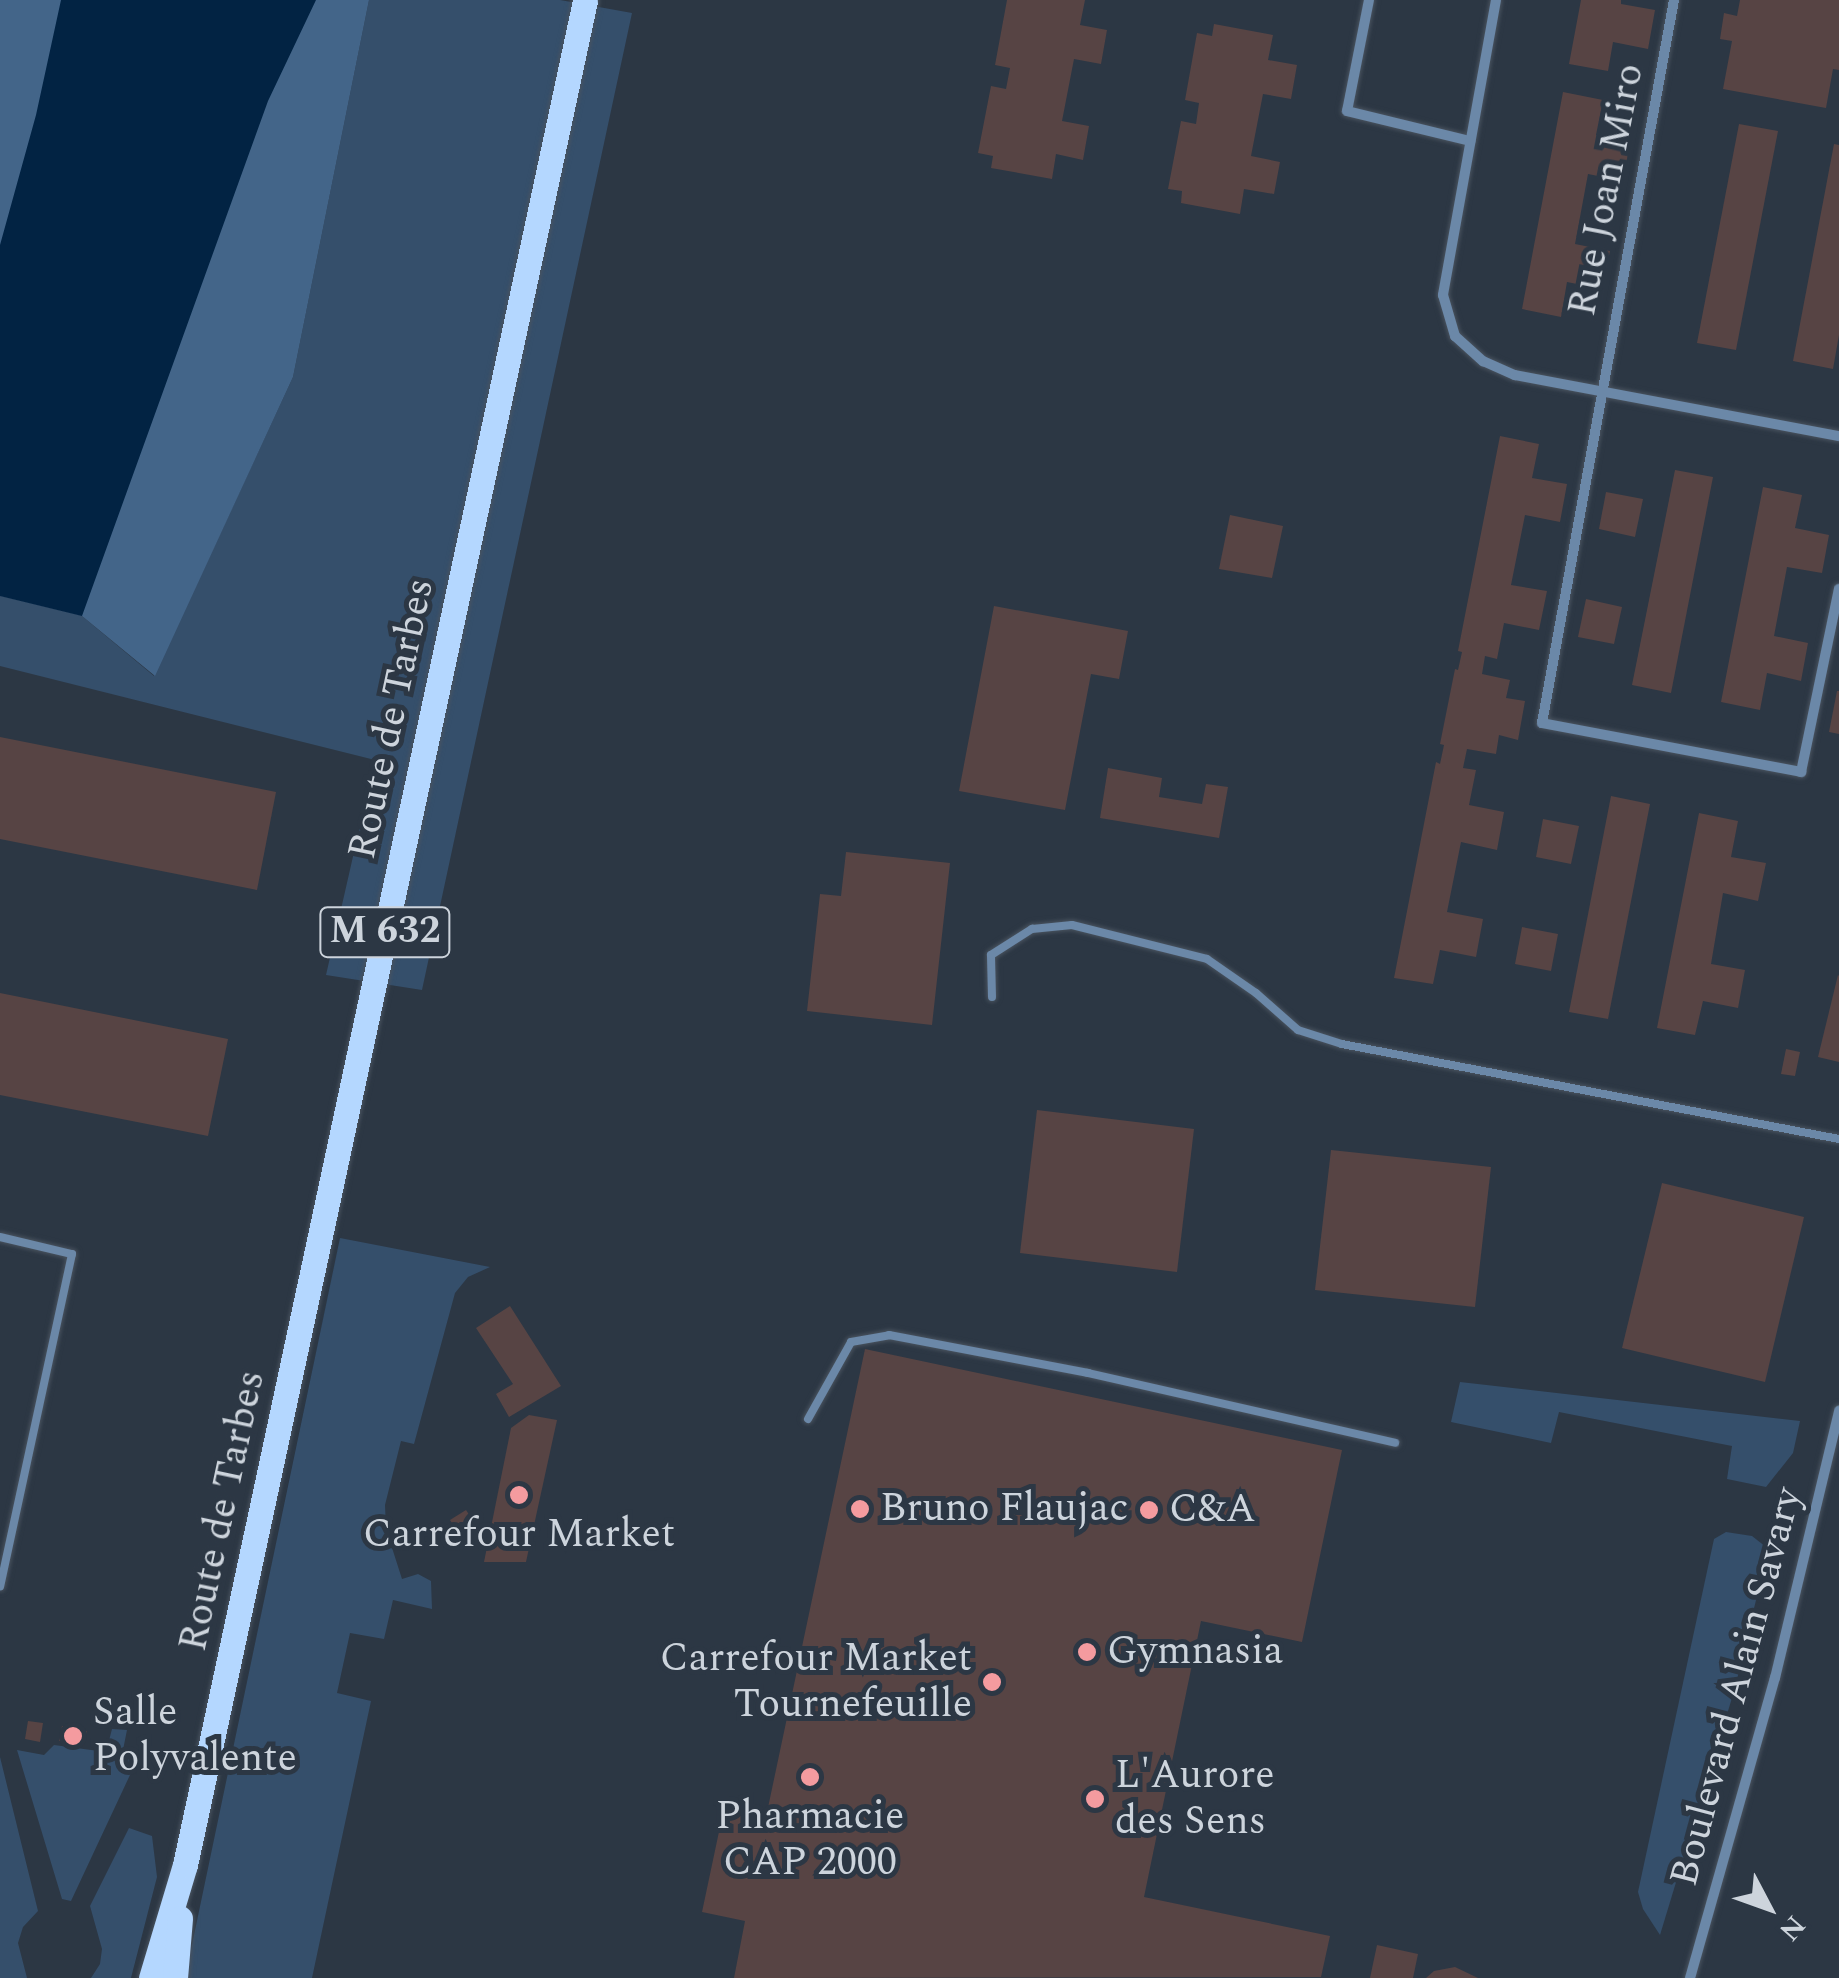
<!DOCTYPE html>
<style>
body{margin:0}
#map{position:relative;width:1839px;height:1978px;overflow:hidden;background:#2c3744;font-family:Spectral,serif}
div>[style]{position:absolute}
.green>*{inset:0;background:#354f6b}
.forest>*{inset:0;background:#436589}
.water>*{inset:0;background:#022343}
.building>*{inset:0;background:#574444}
.roads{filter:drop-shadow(0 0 2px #49535f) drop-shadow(0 0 2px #49535f)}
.service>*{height:8px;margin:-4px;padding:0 4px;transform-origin:4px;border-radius:4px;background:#6b88a8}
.minor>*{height:10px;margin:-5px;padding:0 5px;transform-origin:5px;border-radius:5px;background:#6b88a8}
.primary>*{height:25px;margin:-12.5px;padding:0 12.5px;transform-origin:12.5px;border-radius:12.5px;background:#b4d7ff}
.dots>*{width:28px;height:28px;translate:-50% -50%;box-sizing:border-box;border:5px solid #2c3744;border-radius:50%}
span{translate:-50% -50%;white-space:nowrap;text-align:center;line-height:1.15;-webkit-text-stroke:10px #2c3744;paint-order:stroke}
.shield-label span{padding:2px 8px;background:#2c3744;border:2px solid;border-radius:8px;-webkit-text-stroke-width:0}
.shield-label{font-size:38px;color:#cdd4dc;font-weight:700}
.street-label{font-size:40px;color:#cdd4dc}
.poi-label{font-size:40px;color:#cdd4dc}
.left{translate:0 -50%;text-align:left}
.right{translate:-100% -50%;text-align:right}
.north{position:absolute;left:1719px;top:1858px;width:100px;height:100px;-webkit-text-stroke:8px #2c3744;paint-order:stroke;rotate:131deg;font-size:28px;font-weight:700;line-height:40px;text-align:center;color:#cdd4dc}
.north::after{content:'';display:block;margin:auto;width:35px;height:45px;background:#cdd4dc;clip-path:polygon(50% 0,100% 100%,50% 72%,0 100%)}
</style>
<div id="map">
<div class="green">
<div style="clip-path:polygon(369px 0,560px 0,632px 13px,422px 990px,326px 975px,375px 760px,0 666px,0 596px,82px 616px,154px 676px,293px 377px)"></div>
<div style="clip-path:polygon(340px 1238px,490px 1267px,468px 1277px,455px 1293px,414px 1444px,401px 1441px,385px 1505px,386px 1529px,402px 1579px,418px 1574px,431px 1581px,432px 1609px,393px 1600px,384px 1639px,350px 1633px,337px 1693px,371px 1701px,312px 1978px,185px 1978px)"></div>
<div style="clip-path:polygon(1460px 1382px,1800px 1421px,1793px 1453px,1766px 1487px,1727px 1479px,1732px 1446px,1559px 1412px,1551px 1443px,1451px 1422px)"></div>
<div style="clip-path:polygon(1726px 1532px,1752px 1536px,1766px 1547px,1767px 1554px,1735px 1688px,1660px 1935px,1643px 1909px,1638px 1892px,1714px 1539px)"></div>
<div style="clip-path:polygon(112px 1729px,127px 1730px,122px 1755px,137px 1760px,71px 1901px,62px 1899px,17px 1750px,44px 1755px,54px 1745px,106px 1752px)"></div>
<div style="clip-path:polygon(0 1757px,38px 1911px,23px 1927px,18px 1943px,27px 1978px,0 1978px)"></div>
<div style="clip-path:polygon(129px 1828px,152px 1836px,157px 1877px,131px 1978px,91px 1978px,100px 1964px,102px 1949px,90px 1906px)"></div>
</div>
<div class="forest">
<div style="clip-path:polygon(0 0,369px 0,293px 377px,155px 676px,82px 616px,0 596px)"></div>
</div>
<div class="water">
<div style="clip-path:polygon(61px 0,316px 0,268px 101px,82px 616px,0 596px,0 245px,36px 115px)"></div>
</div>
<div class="building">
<div style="clip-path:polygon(1007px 0,1085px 0,1080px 25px,1107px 30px,1101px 64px,1074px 59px,1062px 121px,1089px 126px,1083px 160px,1056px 154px,1052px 179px,991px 168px,993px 156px,978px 153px,991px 86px,1006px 89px,1010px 68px,995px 65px)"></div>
<div style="clip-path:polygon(1581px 0,1621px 0,1621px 4px,1655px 10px,1648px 49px,1613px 42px,1608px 71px,1569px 64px)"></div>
<div style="clip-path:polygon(1740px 0,1839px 0,1839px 70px,1833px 69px,1826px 108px,1723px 89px,1732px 41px,1720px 39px,1724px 13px,1737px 16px)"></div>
<div style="clip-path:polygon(1214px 24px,1273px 35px,1268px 60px,1297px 65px,1291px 99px,1263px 94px,1251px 156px,1280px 162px,1274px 194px,1244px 189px,1240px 214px,1181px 203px,1182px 191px,1168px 189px,1181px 121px,1196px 124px,1199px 103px,1185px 100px,1197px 33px,1212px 36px)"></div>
<div style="clip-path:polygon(1563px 92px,1603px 100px,1596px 135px,1630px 142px,1623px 181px,1588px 174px,1575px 244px,1610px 251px,1602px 289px,1567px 282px,1561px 317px,1522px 309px)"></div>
<div style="clip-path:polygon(1739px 124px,1778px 131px,1736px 350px,1697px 343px)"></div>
<div style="clip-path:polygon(1834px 144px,1839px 145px,1839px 335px,1833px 369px,1793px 361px)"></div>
<div style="clip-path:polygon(1500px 436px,1539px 444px,1532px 478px,1567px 484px,1560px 522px,1525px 515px,1511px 585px,1547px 591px,1539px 630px,1504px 623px,1497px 659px,1485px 656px,1482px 674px,1510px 680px,1506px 698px,1525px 701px,1518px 740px,1499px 735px,1496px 754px,1467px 749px,1463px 768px,1476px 770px,1469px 805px,1504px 812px,1497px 850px,1461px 842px,1447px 912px,1483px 919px,1476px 957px,1440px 950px,1433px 984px,1394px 978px,1436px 762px,1440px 764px,1444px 745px,1440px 744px,1455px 669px,1458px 670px,1462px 652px,1458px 651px)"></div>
<div style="clip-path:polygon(1675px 470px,1713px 477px,1671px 693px,1632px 685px)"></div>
<div style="clip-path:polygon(1763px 487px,1802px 495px,1795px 528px,1829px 535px,1822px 573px,1787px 567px,1774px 636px,1808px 643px,1801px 681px,1767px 673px,1760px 710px,1721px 702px)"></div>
<div style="clip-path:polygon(1606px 492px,1643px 499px,1635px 537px,1599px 529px)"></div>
<div style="clip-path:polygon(1230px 515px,1283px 526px,1272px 578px,1219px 569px)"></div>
<div style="clip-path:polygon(1586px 599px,1622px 607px,1614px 644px,1578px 637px)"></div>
<div style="clip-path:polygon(994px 606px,1128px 631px,1119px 679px,1091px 674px,1065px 810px,959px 791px)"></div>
<div style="clip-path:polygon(1837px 691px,1839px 691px,1839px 734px,1829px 732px)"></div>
<div style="clip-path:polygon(0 737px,276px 792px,257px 890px,0 839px)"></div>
<div style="clip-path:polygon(1108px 768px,1162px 778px,1159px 797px,1202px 804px,1206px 784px,1228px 787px,1219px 838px,1100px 818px)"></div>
<div style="clip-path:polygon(1611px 796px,1650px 804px,1608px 1019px,1569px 1012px)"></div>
<div style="clip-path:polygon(1699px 813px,1738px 821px,1731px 857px,1766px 863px,1758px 901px,1723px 893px,1711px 964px,1745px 970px,1738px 1008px,1703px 1001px,1695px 1035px,1657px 1028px)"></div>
<div style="clip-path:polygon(1543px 819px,1579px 826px,1571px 864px,1536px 857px)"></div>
<div style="clip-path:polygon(846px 852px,950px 863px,932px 1025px,807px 1011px,820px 894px,841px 896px)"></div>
<div style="clip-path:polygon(1522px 927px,1558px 934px,1551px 971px,1515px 964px)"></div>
<div style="clip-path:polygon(1838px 975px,1839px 976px,1839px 1062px,1818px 1057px)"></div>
<div style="clip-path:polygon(0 993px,228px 1039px,208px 1136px,0 1095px)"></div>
<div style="clip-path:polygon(1786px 1049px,1800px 1052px,1795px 1076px,1781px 1074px)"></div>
<div style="clip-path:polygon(1037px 1110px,1194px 1129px,1177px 1272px,1020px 1253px)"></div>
<div style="clip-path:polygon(1331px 1150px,1491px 1167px,1475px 1307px,1315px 1290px)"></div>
<div style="clip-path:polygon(1662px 1183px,1804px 1217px,1765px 1382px,1622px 1348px)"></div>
<div style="clip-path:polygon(510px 1306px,561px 1386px,509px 1417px,496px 1394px,513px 1384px,476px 1328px)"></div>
<div style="clip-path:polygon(865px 1349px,1342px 1450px,1302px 1642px,1201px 1621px,1144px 1897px,1330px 1936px,1321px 1977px,734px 1978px,745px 1921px,702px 1912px,724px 1808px,766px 1817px)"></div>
<div style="clip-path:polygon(529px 1415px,557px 1420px,526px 1562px,484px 1562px,511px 1428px)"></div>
<div style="clip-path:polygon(466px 1510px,472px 1519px,455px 1529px,450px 1520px)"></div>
<div style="clip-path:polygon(28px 1721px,43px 1723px,40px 1742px,25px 1739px)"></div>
<div style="clip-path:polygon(62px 1726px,87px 1731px,83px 1746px,59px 1741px)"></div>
<div style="clip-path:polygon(1377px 1945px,1418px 1954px,1413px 1978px,1370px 1978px)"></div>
<div style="clip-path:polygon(1455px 1967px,1478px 1978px,1426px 1978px,1434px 1971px)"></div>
</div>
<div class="roads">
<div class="service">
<div style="left:992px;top:997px;width:42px;rotate:-91.4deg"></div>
<div style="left:991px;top:955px;width:49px;rotate:-32.4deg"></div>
<div style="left:1032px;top:929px;width:40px;rotate:-5.7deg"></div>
<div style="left:1072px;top:925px;width:139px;rotate:14.1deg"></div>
<div style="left:1207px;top:959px;width:60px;rotate:34.8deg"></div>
<div style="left:1256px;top:993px;width:56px;rotate:41.4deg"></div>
<div style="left:1298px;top:1030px;width:46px;rotate:17.7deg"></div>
<div style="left:1342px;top:1044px;width:506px;rotate:10.82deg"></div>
<div style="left:0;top:1237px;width:74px;rotate:13.3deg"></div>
<div style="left:72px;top:1254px;width:340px;rotate:102.2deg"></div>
<div style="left:808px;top:1419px;width:88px;rotate:-60.8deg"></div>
<div style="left:851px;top:1342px;width:39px;rotate:-10deg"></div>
<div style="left:889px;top:1335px;width:203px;rotate:10.8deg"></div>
<div style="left:1088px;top:1373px;width:315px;rotate:12.8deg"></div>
</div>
<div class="minor">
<div style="left:1369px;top:0;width:113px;rotate:101.2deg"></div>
<div style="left:1347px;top:111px;width:127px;rotate:13.7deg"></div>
<div style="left:1496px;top:0;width:300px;rotate:100.2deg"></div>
<div style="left:1443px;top:295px;width:43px;rotate:73.7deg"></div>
<div style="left:1455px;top:336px;width:38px;rotate:42deg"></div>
<div style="left:1483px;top:361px;width:35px;rotate:24deg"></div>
<div style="left:1515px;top:375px;width:330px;rotate:10.7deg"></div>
<div style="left:1674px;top:0;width:735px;rotate:100.35deg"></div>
<div style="left:1542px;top:723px;width:264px;rotate:10.7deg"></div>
<div style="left:1801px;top:772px;width:187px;rotate:-78.3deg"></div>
<div style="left:1690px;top:1978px;width:312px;rotate:-74.2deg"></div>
<div style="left:1775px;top:1678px;width:275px;rotate:-76.5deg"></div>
</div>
<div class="primary">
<div style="left:151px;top:1978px;width:118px;rotate:-73.3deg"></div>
<div style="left:185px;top:1865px;width:1907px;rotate:-77.89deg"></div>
<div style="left:175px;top:1978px;width:60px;rotate:-85.2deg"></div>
</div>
</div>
<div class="dots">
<div style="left:519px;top:1495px;background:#f49b9f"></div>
<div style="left:860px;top:1509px;background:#f49b9f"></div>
<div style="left:1149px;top:1510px;background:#f49b9f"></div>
<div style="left:1087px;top:1652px;background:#f49b9f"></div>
<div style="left:992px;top:1682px;background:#f49b9f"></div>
<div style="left:73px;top:1736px;background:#f49b9f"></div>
<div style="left:810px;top:1777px;background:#f49b9f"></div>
<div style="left:1095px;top:1799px;background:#f49b9f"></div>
</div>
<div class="shield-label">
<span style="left:385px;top:932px">M 632</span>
</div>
<div class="street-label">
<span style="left:1607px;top:190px;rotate:-79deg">Rue Joan Miro</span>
<span style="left:392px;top:719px;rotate:-78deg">Route de Tarbes</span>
<span style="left:223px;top:1511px;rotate:-78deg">Route de Tarbes</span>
<span style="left:1737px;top:1687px;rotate:-75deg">Boulevard Alain Savary</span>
</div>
<div class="poi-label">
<span class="left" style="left:880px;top:1509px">Bruno Flaujac</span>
<span class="left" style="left:1169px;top:1510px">C&amp;A</span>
<span style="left:519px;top:1535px">Carrefour Market</span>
<span class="left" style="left:1107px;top:1652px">Gymnasia</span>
<span class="right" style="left:972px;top:1682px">Carrefour Market<br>Tournefeuille</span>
<span class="left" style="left:93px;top:1736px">Salle<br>Polyvalente</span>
<span class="left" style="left:1115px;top:1799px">L'Aurore<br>des Sens</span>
<span style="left:810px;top:1840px">Pharmacie<br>CAP 2000</span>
</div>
<div class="north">N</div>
</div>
